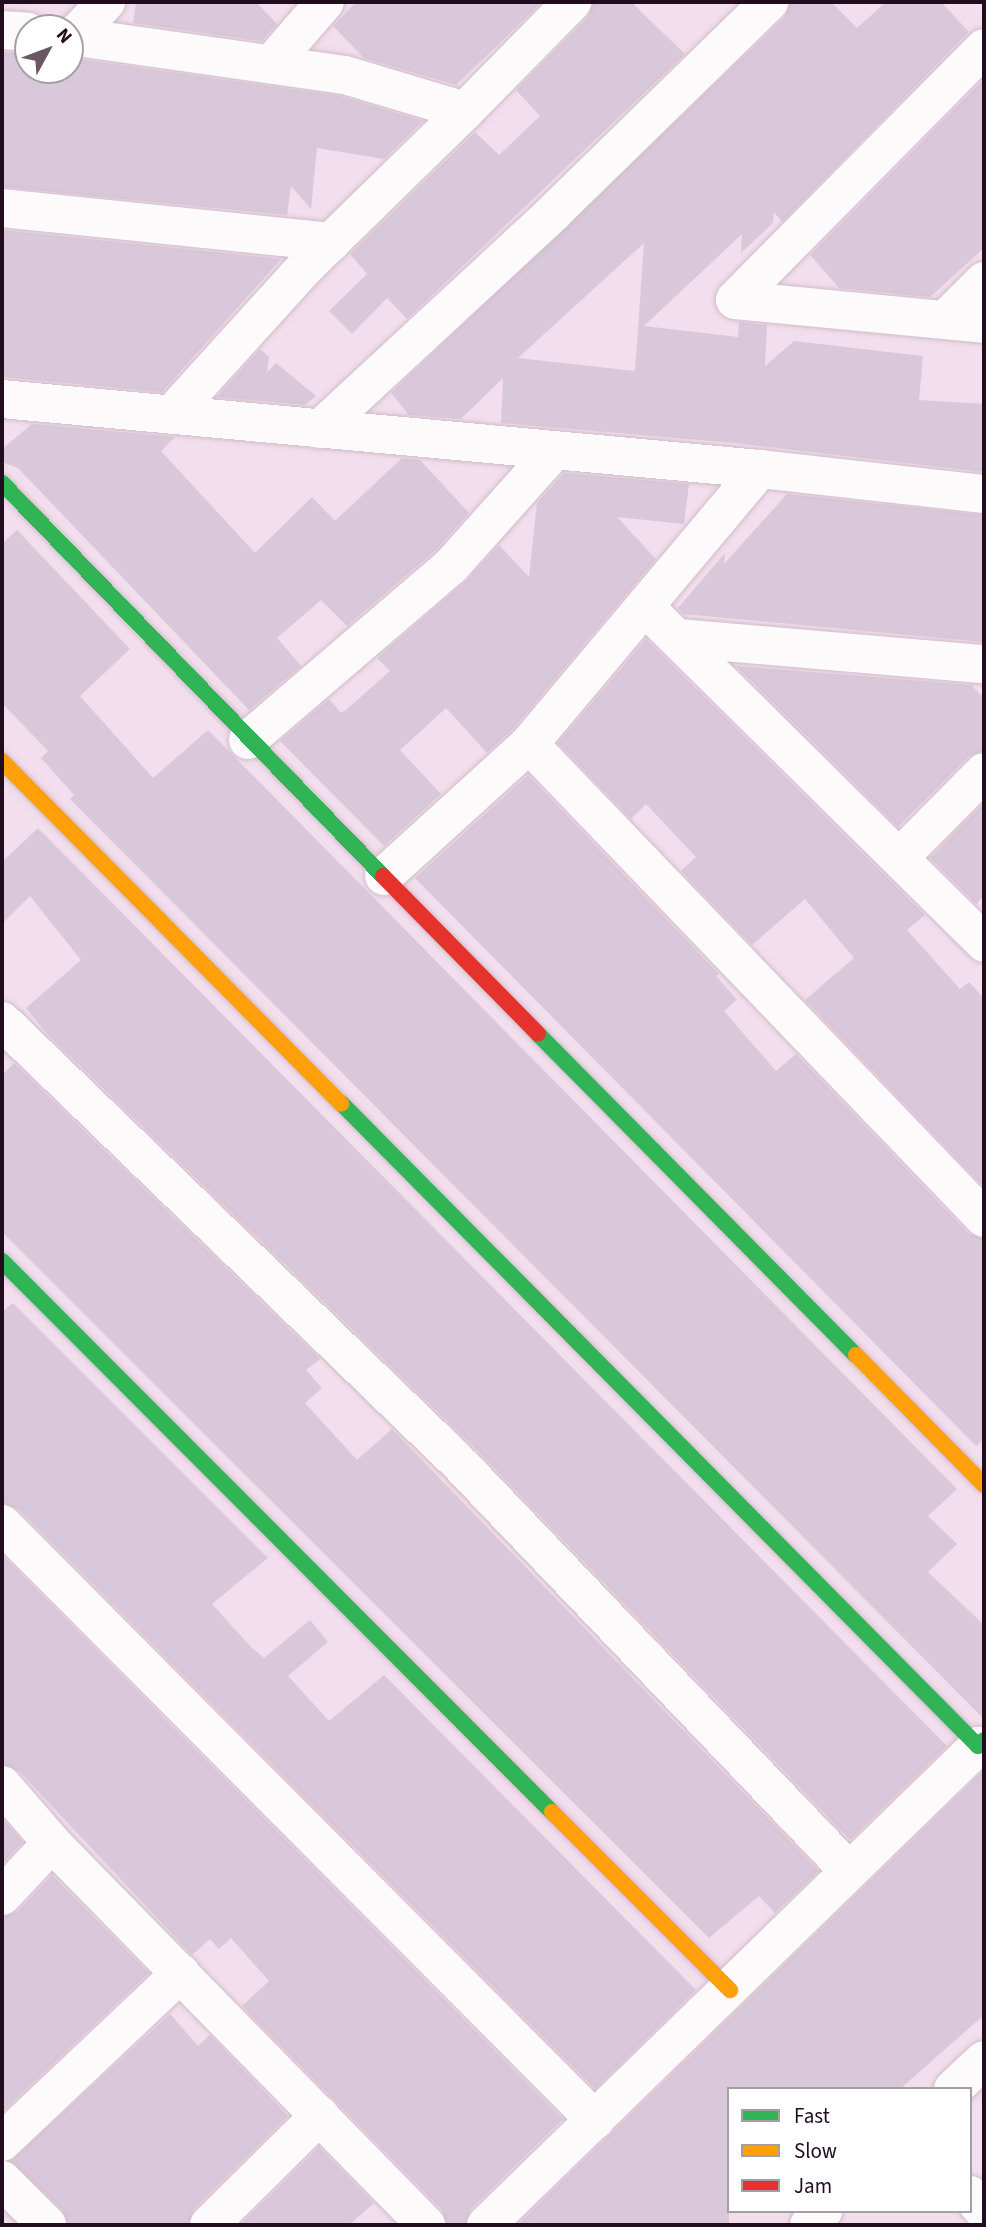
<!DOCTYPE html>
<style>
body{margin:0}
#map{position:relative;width:986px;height:2227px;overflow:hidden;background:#f2deec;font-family:"Source Sans 3",sans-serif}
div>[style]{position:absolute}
.building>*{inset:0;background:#d9c8da}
.roads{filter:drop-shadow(0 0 2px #d0bcca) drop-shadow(0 0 2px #d0bcca)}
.street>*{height:38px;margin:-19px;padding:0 19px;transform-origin:19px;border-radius:19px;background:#fdfafc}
.fast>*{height:16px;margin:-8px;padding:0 8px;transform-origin:8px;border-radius:8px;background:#30b455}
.slow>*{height:16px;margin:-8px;padding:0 8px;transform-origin:8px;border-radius:8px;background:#ff9f0a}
.jam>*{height:16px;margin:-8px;padding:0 8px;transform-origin:8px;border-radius:8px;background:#e5322d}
span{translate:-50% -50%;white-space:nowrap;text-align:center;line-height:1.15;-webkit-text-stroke:7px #fff;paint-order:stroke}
.frame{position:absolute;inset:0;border:4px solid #210d1d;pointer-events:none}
.legend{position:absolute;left:727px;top:2087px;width:245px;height:126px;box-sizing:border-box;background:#fff;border:2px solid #a69ea5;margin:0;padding:9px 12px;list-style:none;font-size:21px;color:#210d1d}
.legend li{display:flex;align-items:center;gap:14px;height:35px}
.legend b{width:35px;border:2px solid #a69ea5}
.north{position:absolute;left:14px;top:14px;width:70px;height:70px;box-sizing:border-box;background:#fff;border:2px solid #a69ea5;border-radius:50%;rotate:49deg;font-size:19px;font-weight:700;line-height:28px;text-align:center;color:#210d1d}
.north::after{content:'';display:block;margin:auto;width:24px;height:32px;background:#6a5665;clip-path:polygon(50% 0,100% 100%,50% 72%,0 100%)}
</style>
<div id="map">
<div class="building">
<div style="clip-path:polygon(136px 2px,256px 2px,277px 24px,262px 41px,133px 23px)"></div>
<div style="clip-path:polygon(356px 2px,542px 2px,456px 85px,364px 58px,333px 26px)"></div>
<div style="clip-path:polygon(593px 2px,631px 2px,685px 54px,407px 319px,387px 298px,352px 334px,329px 311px,367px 274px,350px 254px,475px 132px,499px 155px,540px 116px,516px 90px,588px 17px)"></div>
<div style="clip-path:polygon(evenodd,790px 2px,831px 2px,857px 28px,886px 2px,941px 2px,969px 32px,782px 222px,774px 212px,773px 223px,741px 253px,742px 234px,644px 326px,738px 337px,739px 322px,767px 325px,765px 366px,794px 341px,923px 356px,919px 400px,984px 404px,984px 472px,735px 443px,501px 423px,503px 378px,461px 419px,409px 415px,391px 393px,784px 18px,790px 2px,644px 243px,635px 371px,518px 358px,644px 243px)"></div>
<div style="clip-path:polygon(2px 52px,28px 54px,28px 70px,70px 70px,71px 58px,340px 96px,423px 121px,384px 159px,317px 148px,311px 209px,291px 186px,287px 215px,2px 187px)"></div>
<div style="clip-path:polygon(984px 79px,984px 248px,930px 297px,839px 288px,810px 255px)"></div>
<div style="clip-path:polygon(2px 230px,281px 259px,162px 392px,13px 378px,2px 376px)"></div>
<div style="clip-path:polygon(260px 349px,269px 357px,267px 372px,276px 363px,316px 396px,305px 405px,217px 397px)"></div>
<div style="clip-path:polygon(32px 424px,175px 437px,161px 451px,255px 553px,312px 497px,335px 521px,402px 458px,420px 460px,469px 513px,437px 549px,347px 626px,321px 600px,277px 638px,301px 666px,249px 710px,18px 468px,2px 462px,2px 449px)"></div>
<div style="clip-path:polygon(564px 473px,689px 484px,684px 524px,617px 517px,656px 559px,513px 729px,487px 753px,446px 708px,400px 750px,441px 794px,384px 846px,280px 741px,329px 699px,341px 713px,346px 710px,390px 671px,377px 658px,466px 581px,499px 545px,529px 577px,537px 503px)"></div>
<div style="clip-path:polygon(787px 494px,984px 515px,984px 642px,683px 614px,678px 608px,725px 553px,724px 564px)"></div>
<div style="clip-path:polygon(17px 530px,130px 649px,80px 696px,153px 778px,208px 730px,957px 1489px,928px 1516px,957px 1544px,928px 1572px,984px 1625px,984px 1719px,70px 799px,74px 795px,41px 758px,48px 751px,2px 703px,2px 544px)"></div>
<div style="clip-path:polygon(646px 639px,925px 915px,907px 930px,960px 989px,969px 982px,984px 999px,984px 1187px,805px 1000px,854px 958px,805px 899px,752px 945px,681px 871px,696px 857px,646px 804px,631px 819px,558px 743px)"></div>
<div style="clip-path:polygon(736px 666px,971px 685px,984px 698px,984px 751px,968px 757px,898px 827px)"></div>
<div style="clip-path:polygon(528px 775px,719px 974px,716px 976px,737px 1000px,724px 1011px,776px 1071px,796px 1054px,968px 1233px,984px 1239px,984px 1439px,976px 1446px,415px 878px)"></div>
<div style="clip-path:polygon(984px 803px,984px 896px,976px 904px,930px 858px)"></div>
<div style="clip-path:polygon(38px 828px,947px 1746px,850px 1840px,474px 1447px,47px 1034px,26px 1008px,81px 960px,30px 896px,2px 924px,2px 862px)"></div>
<div style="clip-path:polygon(14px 1063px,320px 1359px,306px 1370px,322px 1388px,305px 1403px,357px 1460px,392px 1429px,819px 1871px,775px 1913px,759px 1896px,709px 1938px,2px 1232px,2px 1075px)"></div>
<div style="clip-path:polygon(13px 1303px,268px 1558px,212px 1604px,251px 1647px,264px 1658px,310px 1620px,328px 1642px,288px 1676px,329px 1721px,384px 1675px,696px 1990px,595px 2089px,18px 1509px,2px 1503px,2px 1312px)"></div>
<div style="clip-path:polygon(2px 1555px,563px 2119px,471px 2209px,465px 2225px,447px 2225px,442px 2210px,242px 2006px,269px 1981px,231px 1938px,219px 1949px,210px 1939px,192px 1955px,19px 1771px,2px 1764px)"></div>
<div style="clip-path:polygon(984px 1770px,984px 2015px,900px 2089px,729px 2089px,729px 2225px,517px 2225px)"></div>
<div style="clip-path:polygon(2px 1818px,23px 1842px,2px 1864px)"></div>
<div style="clip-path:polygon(52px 1875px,149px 1973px,2px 2112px,2px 1917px,18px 1911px)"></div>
<div style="clip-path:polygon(170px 2014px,198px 2046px,210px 2035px,288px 2116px,194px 2209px,188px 2225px,68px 2225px,62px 2210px,11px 2161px)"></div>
<div style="clip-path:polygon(319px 2147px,374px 2203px,349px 2225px,240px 2225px)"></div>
</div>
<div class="roads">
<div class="street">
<div style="left:2px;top:30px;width:26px;rotate:4deg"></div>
<div style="left:70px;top:36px;width:278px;rotate:8.1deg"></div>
<div style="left:345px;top:75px;width:125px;rotate:16.7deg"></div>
<div style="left:465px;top:111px;width:221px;rotate:135.7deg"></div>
<div style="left:307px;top:265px;width:202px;rotate:132.2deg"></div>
<div style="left:74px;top:36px;width:47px;rotate:-46.7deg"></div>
<div style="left:984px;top:48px;width:354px;rotate:134.7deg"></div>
<div style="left:735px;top:300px;width:250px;rotate:5.5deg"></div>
<div style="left:273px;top:62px;width:79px;rotate:-49.1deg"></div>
<div style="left:465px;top:111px;width:153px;rotate:-45.5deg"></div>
<div style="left:2px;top:208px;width:331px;rotate:5.9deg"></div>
<div style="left:945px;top:320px;width:55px;rotate:-45deg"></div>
<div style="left:2px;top:399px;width:761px;rotate:5.28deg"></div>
<div style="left:760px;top:469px;width:225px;rotate:6.4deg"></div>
<div style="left:320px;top:429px;width:319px;rotate:-42.8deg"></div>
<div style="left:554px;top:212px;width:301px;rotate:-44.3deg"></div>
<div style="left:646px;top:608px;width:476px;rotate:44.7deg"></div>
<div style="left:678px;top:638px;width:307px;rotate:4.9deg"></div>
<div style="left:248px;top:740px;width:269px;rotate:-40.6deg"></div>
<div style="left:452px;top:565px;width:152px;rotate:-48.2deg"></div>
<div style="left:529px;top:744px;width:657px;rotate:46.17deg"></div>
<div style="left:901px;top:856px;width:118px;rotate:-45.3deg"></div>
<div style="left:384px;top:876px;width:196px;rotate:-42.3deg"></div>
<div style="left:529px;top:744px;width:359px;rotate:-50deg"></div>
<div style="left:2px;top:1021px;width:636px;rotate:44.04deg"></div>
<div style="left:459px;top:1463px;width:564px;rotate:46.29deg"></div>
<div style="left:2px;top:1524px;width:841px;rotate:45.14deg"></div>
<div style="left:2px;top:1785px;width:77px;rotate:49.2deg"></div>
<div style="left:52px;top:1843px;width:535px;rotate:45.61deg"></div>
<div style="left:2px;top:1896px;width:73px;rotate:-46.7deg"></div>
<div style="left:953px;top:2089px;width:42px;rotate:-43.1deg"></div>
<div style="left:2px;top:2142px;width:246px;rotate:-43.4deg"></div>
<div style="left:2px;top:2180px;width:64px;rotate:45deg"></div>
<div style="left:970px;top:2195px;width:21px;rotate:49deg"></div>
<div style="left:209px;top:2225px;width:156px;rotate:-44.7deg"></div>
<div style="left:486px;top:2225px;width:687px;rotate:-44.23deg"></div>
<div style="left:809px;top:2225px;width:20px;rotate:-45deg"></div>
</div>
<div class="fast">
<div style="left:2px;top:483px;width:547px;rotate:45.89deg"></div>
<div style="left:538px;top:1034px;width:452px;rotate:45.3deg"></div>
<div style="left:341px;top:1103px;width:905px;rotate:45.27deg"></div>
<div style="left:978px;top:1746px;width:8px;rotate:-45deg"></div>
<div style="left:2px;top:1261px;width:779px;rotate:45.05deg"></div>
</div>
<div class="slow">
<div style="left:2px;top:761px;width:482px;rotate:45.3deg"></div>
<div style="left:856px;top:1355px;width:182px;rotate:45.4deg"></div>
<div style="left:552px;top:1812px;width:252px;rotate:45deg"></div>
</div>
<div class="jam">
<div style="left:383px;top:876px;width:221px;rotate:45.5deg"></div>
</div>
</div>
<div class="frame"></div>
<ul class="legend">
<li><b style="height:9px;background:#30b455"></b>Fast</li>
<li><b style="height:9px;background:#ff9f0a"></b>Slow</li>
<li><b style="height:9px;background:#e5322d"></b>Jam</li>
</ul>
<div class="north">N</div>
</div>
